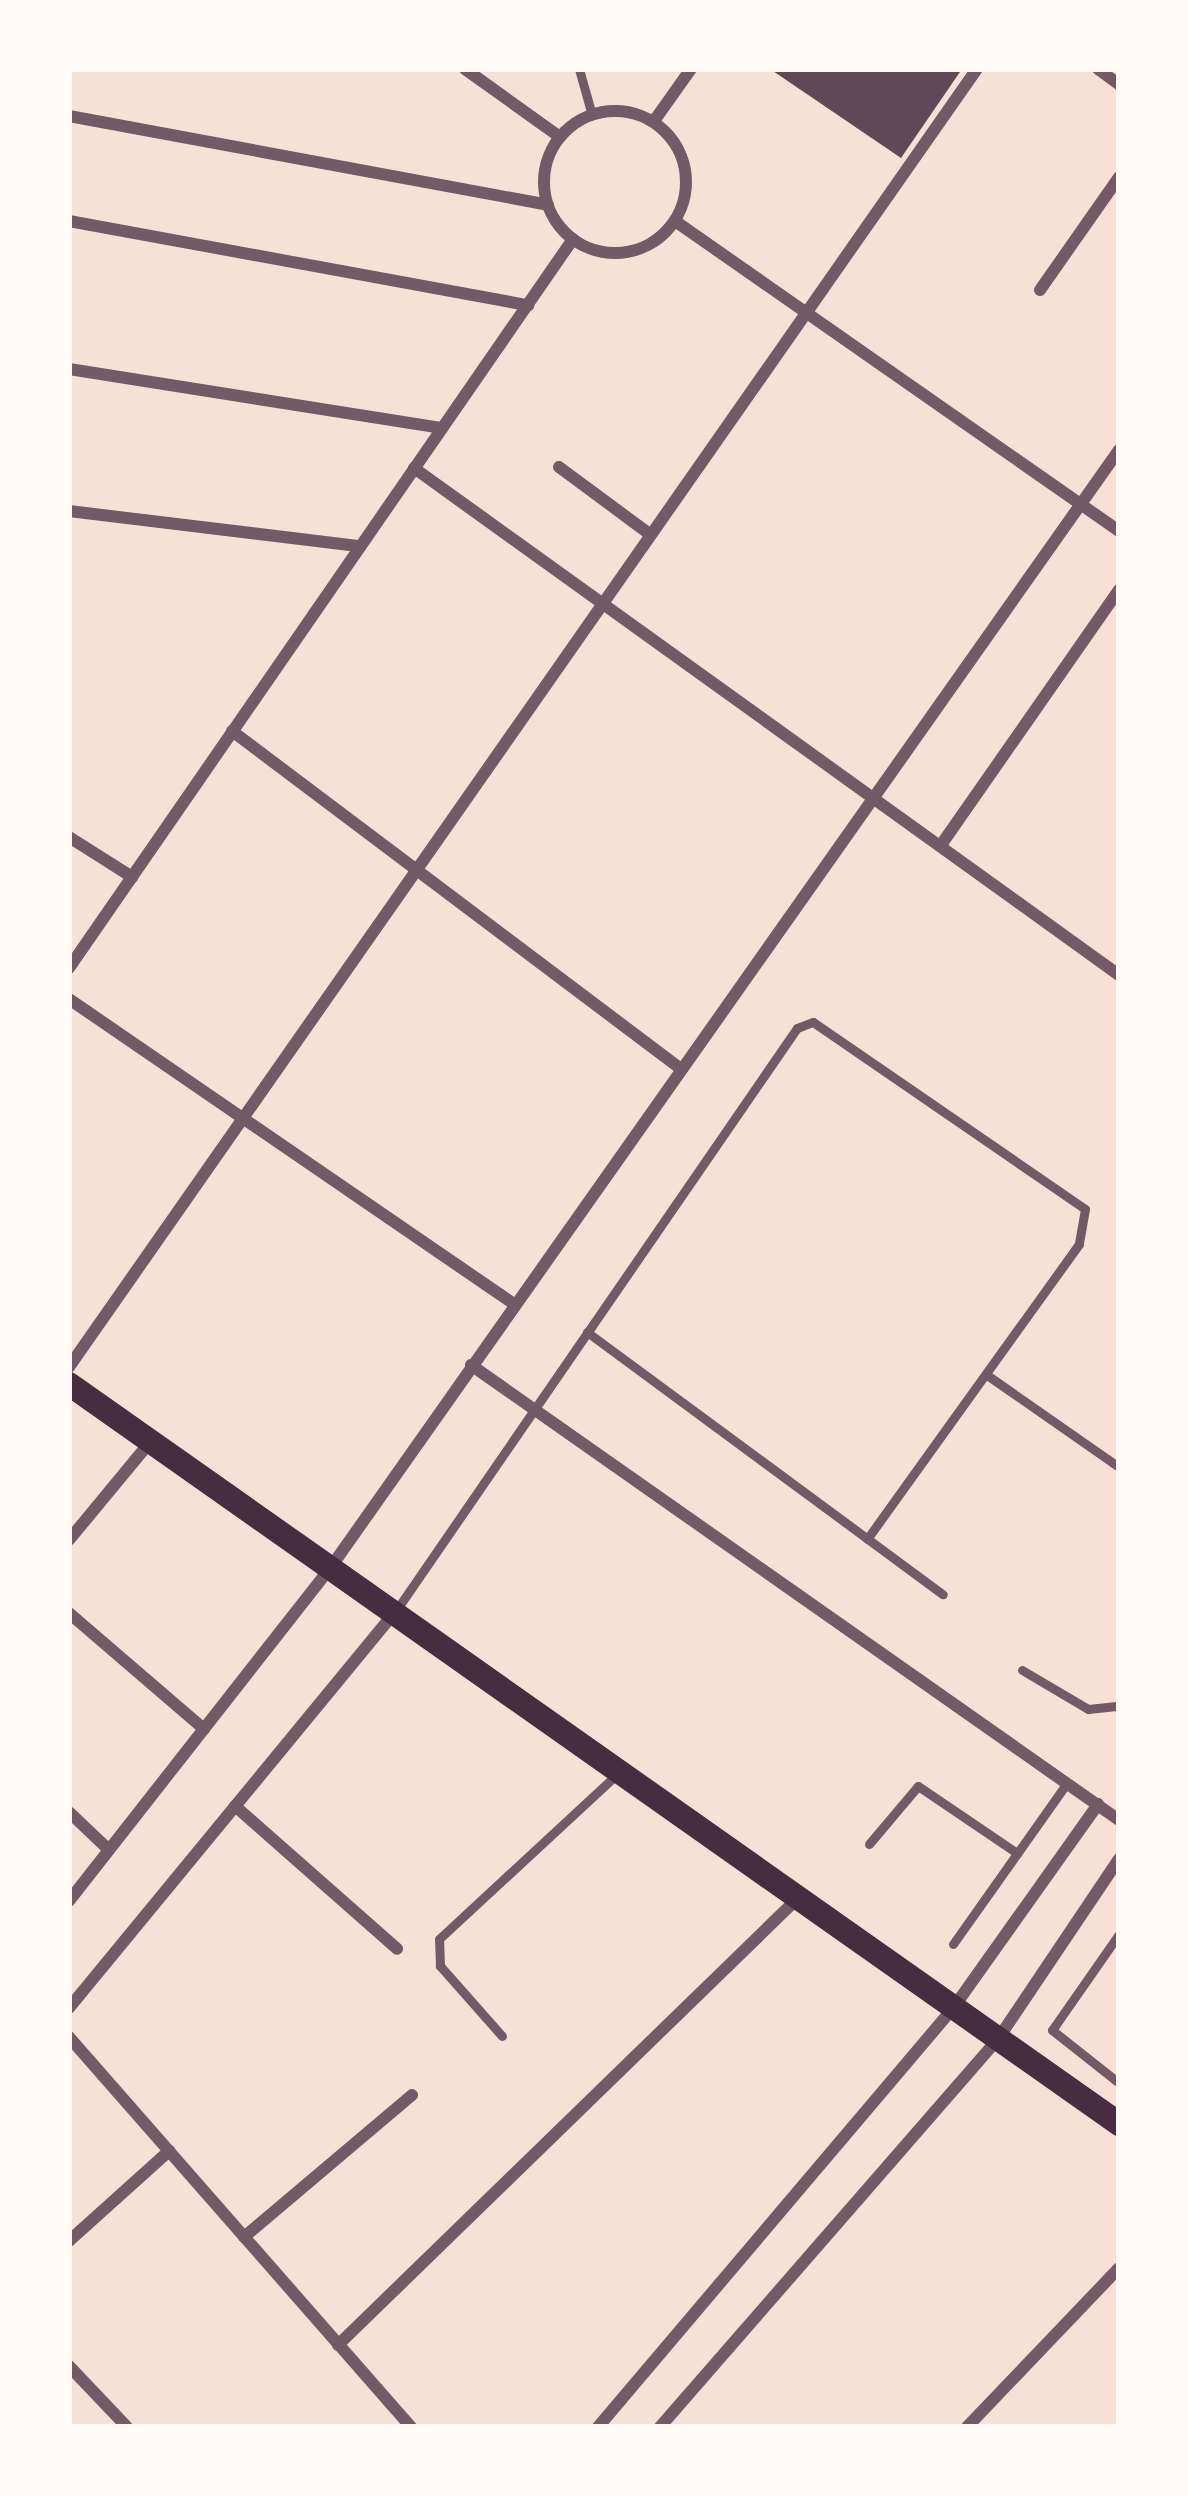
<!DOCTYPE html>
<style>
body{margin:0}
#map{position:relative;width:1188px;height:2496px;overflow:hidden;background:#f7e1d7;font-family:Raleway,sans-serif}
div>[style]{position:absolute}
.building>*{inset:0;background:#644757}
.service>*{height:9px;margin:-4.5px;padding:0 4.5px;transform-origin:4.5px;border-radius:4.5px;background:#755966}
.minor>*{height:12px;margin:-6px;padding:0 6px;transform-origin:6px;border-radius:6px;background:#755966}
.minor>.ring{margin:-6px;padding:0;box-sizing:content-box;background:none;border:12px solid #755966;border-radius:50%}
.secondary>*{height:24px;margin:-12px;padding:0 12px;transform-origin:12px;border-radius:12px;background:#4a2c40}
span{translate:-50% -50%;white-space:nowrap;text-align:center;line-height:1.15;-webkit-text-stroke:12px #fffaf5;paint-order:stroke}
.frame{position:absolute;inset:0;border:72px solid #fffaf5;pointer-events:none}
</style>
<div id="map">
<div class="building">
<div style="clip-path:polygon(770px 69px,962px 69px,901px 158px)"></div>
</div>
<div class="service">
<div style="left:579px;top:69px;width:48px;rotate:74.2deg"></div>
<div style="left:587px;top:1332px;width:442px;rotate:36.4deg"></div>
<div style="left:987px;top:1375px;width:161px;rotate:34.9deg"></div>
<div style="left:395px;top:1612px;width:709px;rotate:-55.46deg"></div>
<div style="left:797px;top:1028px;width:17px;rotate:-21deg"></div>
<div style="left:813px;top:1022px;width:330px;rotate:34.5deg"></div>
<div style="left:1085px;top:1209px;width:36px;rotate:100deg"></div>
<div style="left:1079px;top:1244px;width:363px;rotate:125.7deg"></div>
<div style="left:1022px;top:1670px;width:77px;rotate:30.6deg"></div>
<div style="left:1088px;top:1709px;width:31px;rotate:-6deg"></div>
<div style="left:869px;top:1844px;width:76px;rotate:-49.8deg"></div>
<div style="left:918px;top:1786px;width:120px;rotate:34.1deg"></div>
<div style="left:1119px;top:1934px;width:117px;rotate:124.9deg"></div>
<div style="left:1052px;top:2030px;width:85px;rotate:38.3deg"></div>
<div style="left:953px;top:1944px;width:197px;rotate:-54.7deg"></div>
<div style="left:502px;top:2036px;width:94px;rotate:-131.5deg"></div>
<div style="left:440px;top:1966px;width:27px;rotate:-92deg"></div>
<div style="left:439px;top:1939px;width:244px;rotate:-42.8deg"></div>
</div>
<div class="minor">
<div style="left:465px;top:69px;width:117px;rotate:35.6deg"></div>
<div style="left:1098px;top:69px;width:26px;rotate:36deg"></div>
<div class="ring" style="left:544px;top:111px;width:130px;height:130px"></div>
<div style="left:69px;top:116px;width:487px;rotate:10.5deg"></div>
<div style="left:654px;top:121px;width:64px;rotate:-54.6deg"></div>
<div style="left:69px;top:221px;width:467px;rotate:10.4deg"></div>
<div style="left:675px;top:221px;width:542px;rotate:34.92deg"></div>
<div style="left:1040px;top:290px;width:138px;rotate:-55deg"></div>
<div style="left:69px;top:369px;width:378px;rotate:9deg"></div>
<div style="left:559px;top:467px;width:114px;rotate:36.5deg"></div>
<div style="left:414px;top:468px;width:868px;rotate:35.72deg"></div>
<div style="left:69px;top:511px;width:293px;rotate:6.9deg"></div>
<div style="left:232px;top:731px;width:562px;rotate:36.97deg"></div>
<div style="left:69px;top:837px;width:75px;rotate:32.4deg"></div>
<div style="left:941px;top:845px;width:311px;rotate:-55.1deg"></div>
<div style="left:69px;top:968px;width:886px;rotate:-55.34deg"></div>
<div style="left:69px;top:999px;width:539px;rotate:34.43deg"></div>
<div style="left:471px;top:1365px;width:792px;rotate:35.08deg"></div>
<div style="left:69px;top:1367px;width:1584px;rotate:-55.03deg"></div>
<div style="left:69px;top:1540px;width:127px;rotate:-50.4deg"></div>
<div style="left:69px;top:1613px;width:178px;rotate:40.7deg"></div>
<div style="left:235px;top:1806px;width:216px;rotate:41.4deg"></div>
<div style="left:69px;top:1812px;width:55px;rotate:43.5deg"></div>
<div style="left:69px;top:1901px;width:424px;rotate:-51.9deg"></div>
<div style="left:331px;top:1567px;width:1367px;rotate:-54.8deg"></div>
<div style="left:69px;top:2008px;width:513px;rotate:-50.54deg"></div>
<div style="left:69px;top:2037px;width:519px;rotate:48.75deg"></div>
<div style="left:244px;top:2237px;width:220px;rotate:-40.2deg"></div>
<div style="left:69px;top:2241px;width:135px;rotate:-42deg"></div>
<div style="left:338px;top:2345px;width:641px;rotate:-44.18deg"></div>
<div style="left:69px;top:2366px;width:84px;rotate:46.4deg"></div>
<div style="left:598px;top:2427px;width:551px;rotate:-49.71deg"></div>
<div style="left:954px;top:2007px;width:249px;rotate:-54.6deg"></div>
<div style="left:660px;top:2427px;width:515px;rotate:-48.94deg"></div>
<div style="left:998px;top:2039px;width:217px;rotate:-56.1deg"></div>
<div style="left:967px;top:2427px;width:220px;rotate:-46.3deg"></div>
</div>
<div class="secondary">
<div style="left:69px;top:1384px;width:1285px;rotate:35.17deg"></div>
</div>
<div class="frame"></div>
</div>
